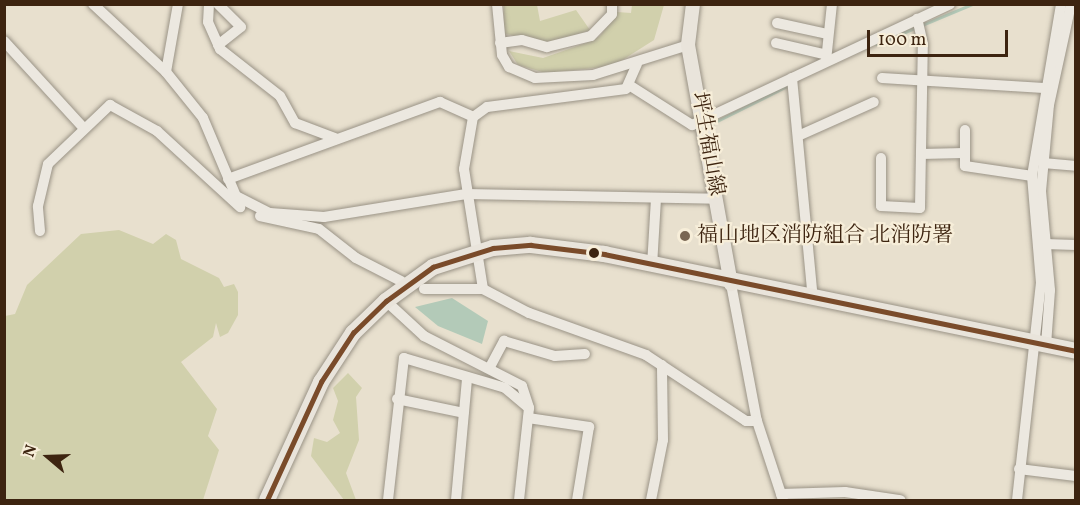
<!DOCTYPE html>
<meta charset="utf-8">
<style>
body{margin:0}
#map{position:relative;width:1080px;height:505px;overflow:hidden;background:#e8e0ce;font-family:Vollkorn,"Noto Serif JP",serif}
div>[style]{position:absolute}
.green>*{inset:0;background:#d1d0ac}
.water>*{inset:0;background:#b3cab8}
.stream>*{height:3px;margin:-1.5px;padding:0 1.5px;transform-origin:1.5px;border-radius:1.5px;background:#b3cab8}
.roads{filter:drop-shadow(0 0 2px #9a9386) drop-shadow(0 0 2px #9a9386)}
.minor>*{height:10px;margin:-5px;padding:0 5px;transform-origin:5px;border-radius:5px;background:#ece8e0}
.major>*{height:14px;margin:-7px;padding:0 7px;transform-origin:7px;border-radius:7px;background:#e9e4db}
.highway>*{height:16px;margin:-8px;padding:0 8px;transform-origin:8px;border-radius:8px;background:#e9e4db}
.bus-1>*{height:4.5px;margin:-2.25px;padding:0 2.25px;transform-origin:2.25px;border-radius:2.25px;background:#7a4b2a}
.dots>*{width:16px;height:16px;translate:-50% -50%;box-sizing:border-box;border:3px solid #f7eed9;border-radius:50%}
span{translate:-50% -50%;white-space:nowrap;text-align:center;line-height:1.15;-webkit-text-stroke:4.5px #f7eed9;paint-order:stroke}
.street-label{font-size:21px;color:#3d2410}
.poi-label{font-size:21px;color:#3d2410}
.left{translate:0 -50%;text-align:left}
.frame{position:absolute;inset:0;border:6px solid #3d2410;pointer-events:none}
.north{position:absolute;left:18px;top:427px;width:60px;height:60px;-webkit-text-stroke:4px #f7eed9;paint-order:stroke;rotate:289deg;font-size:16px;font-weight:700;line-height:24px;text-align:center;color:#3d2410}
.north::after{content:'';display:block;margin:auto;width:21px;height:27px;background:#3d2410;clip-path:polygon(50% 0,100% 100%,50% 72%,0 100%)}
.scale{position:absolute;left:867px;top:30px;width:141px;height:27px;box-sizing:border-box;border:3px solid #3d2410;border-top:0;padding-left:8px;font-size:18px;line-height:21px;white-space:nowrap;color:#3d2410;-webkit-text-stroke:4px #f7eed9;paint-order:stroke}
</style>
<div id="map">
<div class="green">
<div style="clip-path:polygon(504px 4px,537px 5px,540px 21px,576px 10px,590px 30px,547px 45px,503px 33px)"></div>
<div style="clip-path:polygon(632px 5px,664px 5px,654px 40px,613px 66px,546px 73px,518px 65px,509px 51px,543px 58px,586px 43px,600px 36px,617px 12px,631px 13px)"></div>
<div style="clip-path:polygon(119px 230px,153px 244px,166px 234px,176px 240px,181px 259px,219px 278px,224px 287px,234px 284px,238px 292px,238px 315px,228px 333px,220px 337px,216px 323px,213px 337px,181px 362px,217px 409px,208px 436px,219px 450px,203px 500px,5px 500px,5px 316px,15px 314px,27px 285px,81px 234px)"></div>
<div style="clip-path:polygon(348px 373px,362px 388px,356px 397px,359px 440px,346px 473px,356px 500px,344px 500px,311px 456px,314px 438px,327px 442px,340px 433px,333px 420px,338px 401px,333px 388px)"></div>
</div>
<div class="water">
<div style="clip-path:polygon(452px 298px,488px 321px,482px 344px,438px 326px,415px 307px)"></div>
</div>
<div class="stream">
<div style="left:876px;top:44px;width:104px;rotate:-22.6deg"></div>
<div style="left:713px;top:123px;width:85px;rotate:-26.6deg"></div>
<div style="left:1076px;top:442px;width:48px;rotate:90deg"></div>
</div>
<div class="roads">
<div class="minor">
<div style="left:93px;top:4px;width:100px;rotate:43deg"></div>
<div style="left:166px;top:72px;width:59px;rotate:51.2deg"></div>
<div style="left:203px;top:118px;width:85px;rotate:67.1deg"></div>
<div style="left:236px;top:196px;width:38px;rotate:27deg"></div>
<div style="left:270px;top:213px;width:54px;rotate:4.2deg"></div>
<div style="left:324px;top:217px;width:144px;rotate:-9.2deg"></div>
<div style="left:466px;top:194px;width:251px;rotate:1.1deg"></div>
<div style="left:209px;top:4px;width:18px;rotate:93deg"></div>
<div style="left:208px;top:22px;width:30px;rotate:66deg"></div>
<div style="left:220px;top:49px;width:76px;rotate:38.1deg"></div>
<div style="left:280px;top:96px;width:31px;rotate:61deg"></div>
<div style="left:295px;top:123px;width:43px;rotate:20.6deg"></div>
<div style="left:497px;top:4px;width:51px;rotate:84.4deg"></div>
<div style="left:502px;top:55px;width:14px;rotate:60deg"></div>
<div style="left:509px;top:67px;width:28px;rotate:23deg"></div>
<div style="left:535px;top:78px;width:58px;rotate:-3deg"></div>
<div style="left:593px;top:75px;width:100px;rotate:-17.5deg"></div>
<div style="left:777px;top:23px;width:51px;rotate:12.4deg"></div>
<div style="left:4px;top:41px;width:115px;rotate:47.5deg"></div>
<div style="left:500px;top:43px;width:22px;rotate:-8deg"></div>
<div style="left:522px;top:40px;width:26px;rotate:16deg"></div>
<div style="left:547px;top:47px;width:45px;rotate:-14deg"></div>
<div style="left:591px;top:36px;width:30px;rotate:-46deg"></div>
<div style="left:612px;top:14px;width:10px;rotate:-90deg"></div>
<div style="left:776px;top:43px;width:48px;rotate:13.2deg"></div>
<div style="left:218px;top:45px;width:29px;rotate:-38deg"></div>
<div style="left:241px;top:27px;width:33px;rotate:-135deg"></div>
<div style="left:826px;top:61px;width:57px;rotate:-84deg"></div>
<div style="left:637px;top:64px;width:27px;rotate:114deg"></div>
<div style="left:626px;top:89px;width:140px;rotate:172.6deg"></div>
<div style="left:487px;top:107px;width:17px;rotate:144deg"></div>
<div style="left:473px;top:117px;width:53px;rotate:99.8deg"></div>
<div style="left:464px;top:169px;width:121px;rotate:81deg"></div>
<div style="left:483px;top:289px;width:52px;rotate:27.6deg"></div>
<div style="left:529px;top:313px;width:124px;rotate:19.7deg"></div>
<div style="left:646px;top:355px;width:120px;rotate:33.4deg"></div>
<div style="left:746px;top:421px;width:11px"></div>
<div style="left:166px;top:72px;width:69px;rotate:-80deg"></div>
<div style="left:792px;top:78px;width:222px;rotate:84.6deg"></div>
<div style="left:882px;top:78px;width:162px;rotate:3.5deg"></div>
<div style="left:629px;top:85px;width:75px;rotate:32.4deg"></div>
<div style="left:692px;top:125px;width:285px;rotate:-25.1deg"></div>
<div style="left:965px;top:130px;width:36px;rotate:90deg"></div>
<div style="left:965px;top:166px;width:68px;rotate:8.5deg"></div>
<div style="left:798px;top:136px;width:83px;rotate:-24.1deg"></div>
<div style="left:921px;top:154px;width:43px;rotate:-1.3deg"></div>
<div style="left:881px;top:158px;width:48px;rotate:90deg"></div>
<div style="left:881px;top:206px;width:39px;rotate:3deg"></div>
<div style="left:920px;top:208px;width:164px;rotate:-89deg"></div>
<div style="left:923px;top:44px;width:26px;rotate:-103deg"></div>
<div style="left:1043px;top:163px;width:33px;rotate:5deg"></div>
<div style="left:228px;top:179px;width:226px;rotate:-20deg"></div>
<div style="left:440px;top:102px;width:36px;rotate:24deg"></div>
<div style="left:260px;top:216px;width:60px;rotate:12.4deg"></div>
<div style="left:319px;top:229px;width:47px;rotate:38.1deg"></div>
<div style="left:356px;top:258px;width:51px;rotate:27.1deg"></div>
<div style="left:40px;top:231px;width:25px;rotate:-95deg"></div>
<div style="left:38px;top:206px;width:43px;rotate:-76.6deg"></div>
<div style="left:48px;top:164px;width:86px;rotate:-43.6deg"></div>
<div style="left:110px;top:105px;width:54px;rotate:29deg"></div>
<div style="left:157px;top:131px;width:113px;rotate:42.5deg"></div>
<div style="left:1045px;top:244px;width:31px;rotate:2deg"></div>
<div style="left:652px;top:266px;width:67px;rotate:-86.6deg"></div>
<div style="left:731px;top:284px;width:139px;rotate:79.3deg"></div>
<div style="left:757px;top:421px;width:83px;rotate:71.8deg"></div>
<div style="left:424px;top:289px;width:59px"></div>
<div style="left:386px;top:301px;width:52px;rotate:42.6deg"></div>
<div style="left:424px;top:336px;width:110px;rotate:27deg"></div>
<div style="left:522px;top:386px;width:23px;rotate:72deg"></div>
<div style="left:1046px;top:345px;width:55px;rotate:-85.8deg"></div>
<div style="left:1050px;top:290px;width:99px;rotate:-95.2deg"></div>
<div style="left:1041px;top:191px;width:86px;rotate:-84.7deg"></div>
<div style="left:1049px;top:105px;width:103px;rotate:-77.7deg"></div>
<div style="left:490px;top:367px;width:30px;rotate:-62deg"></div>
<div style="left:504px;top:341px;width:53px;rotate:16.4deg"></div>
<div style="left:555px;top:356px;width:30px;rotate:-4deg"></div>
<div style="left:397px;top:399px;width:68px;rotate:11.8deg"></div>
<div style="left:528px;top:418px;width:62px;rotate:8.4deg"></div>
<div style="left:589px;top:427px;width:74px;rotate:99.3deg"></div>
<div style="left:1019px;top:469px;width:57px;rotate:7deg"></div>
<div style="left:781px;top:494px;width:64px;rotate:-1.8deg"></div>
<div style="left:845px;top:492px;width:56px;rotate:8.3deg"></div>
<div style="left:388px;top:500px;width:143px;rotate:-83.6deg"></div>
<div style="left:404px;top:358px;width:105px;rotate:16.5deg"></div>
<div style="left:505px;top:388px;width:31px;rotate:40deg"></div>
<div style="left:529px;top:408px;width:93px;rotate:96.2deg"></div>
<div style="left:456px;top:500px;width:122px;rotate:-84.8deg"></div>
<div style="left:651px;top:500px;width:61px;rotate:-78.7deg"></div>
<div style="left:663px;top:440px;width:75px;rotate:-90.8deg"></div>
<div style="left:1017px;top:500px;width:218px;rotate:-83.7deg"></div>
<div style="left:1041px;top:283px;width:107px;rotate:-94.8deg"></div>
<div style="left:1032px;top:176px;width:174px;rotate:-80.4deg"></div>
</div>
<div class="major">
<div style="left:693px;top:4px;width:41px;rotate:97deg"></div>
<div style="left:688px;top:45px;width:243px;rotate:79.8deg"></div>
</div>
<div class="highway">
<div style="left:267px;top:500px;width:130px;rotate:-65.4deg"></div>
<div style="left:321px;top:382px;width:59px;rotate:-56.9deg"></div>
<div style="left:353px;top:333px;width:46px;rotate:-44.1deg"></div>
<div style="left:386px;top:301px;width:58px;rotate:-35.9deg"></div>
<div style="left:433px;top:267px;width:63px;rotate:-17.6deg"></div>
<div style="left:493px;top:248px;width:38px;rotate:-5deg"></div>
<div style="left:531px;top:245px;width:74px;rotate:7deg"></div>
<div style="left:604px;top:254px;width:482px;rotate:11.6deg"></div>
</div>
</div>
<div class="bus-1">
<div style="left:267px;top:500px;width:130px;rotate:-65.4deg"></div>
<div style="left:321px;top:382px;width:59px;rotate:-56.9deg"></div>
<div style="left:353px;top:333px;width:46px;rotate:-44.1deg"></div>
<div style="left:386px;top:301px;width:58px;rotate:-35.9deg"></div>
<div style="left:433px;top:267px;width:63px;rotate:-17.6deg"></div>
<div style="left:493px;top:248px;width:38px;rotate:-5deg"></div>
<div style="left:531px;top:245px;width:74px;rotate:7deg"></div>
<div style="left:604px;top:254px;width:482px;rotate:11.6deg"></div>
</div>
<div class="dots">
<div style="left:685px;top:236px;background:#796652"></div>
<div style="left:594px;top:253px;background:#3d2410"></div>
</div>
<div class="street-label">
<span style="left:707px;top:144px;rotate:80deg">坪生福山線</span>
</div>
<div class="poi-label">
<span class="left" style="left:697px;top:236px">福山地区消防組合 北消防署</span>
</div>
<div class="frame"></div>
<div class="north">N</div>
<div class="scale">100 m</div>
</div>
